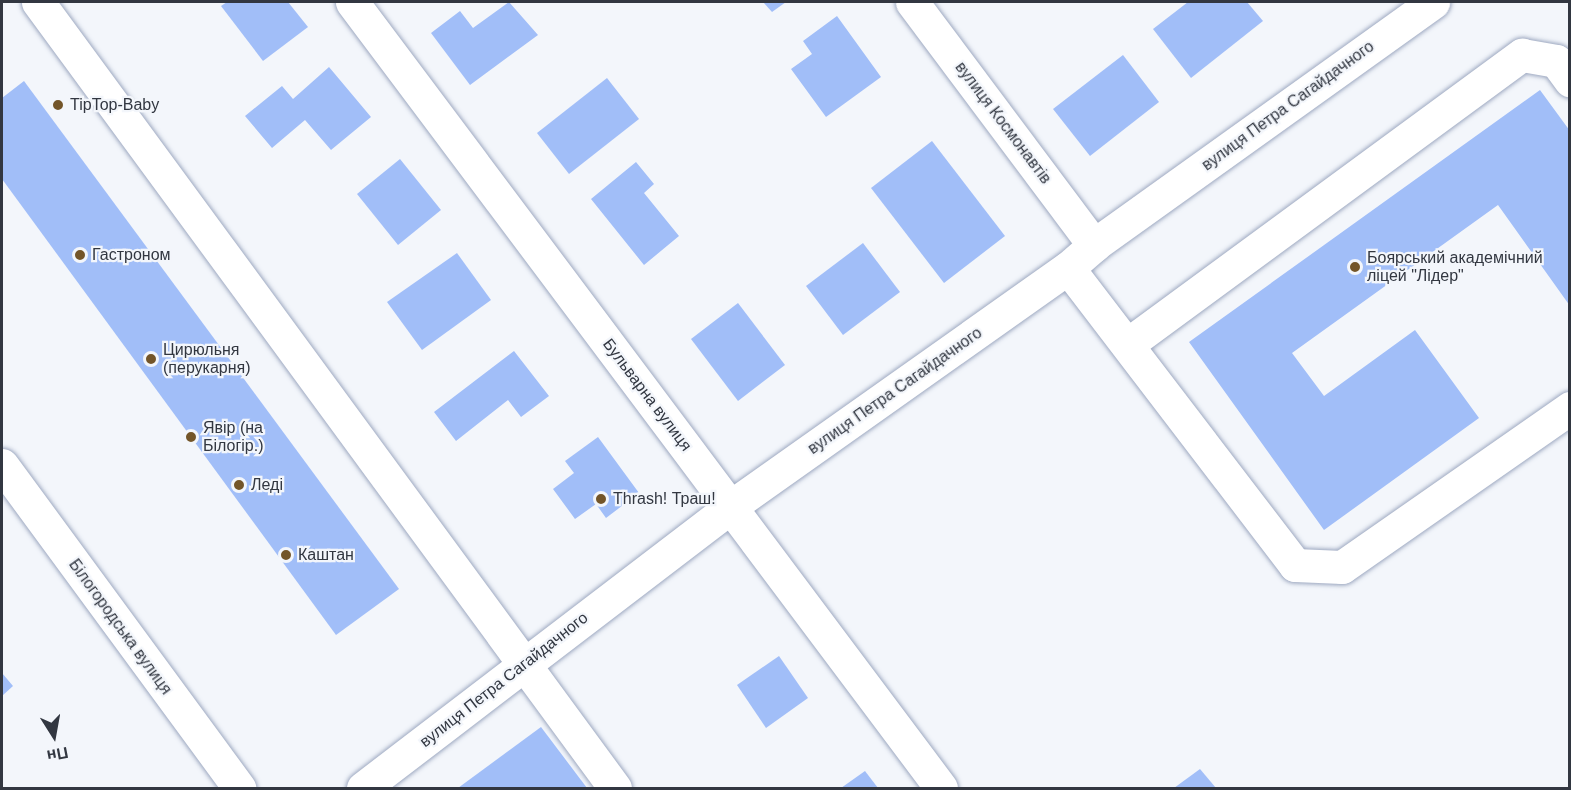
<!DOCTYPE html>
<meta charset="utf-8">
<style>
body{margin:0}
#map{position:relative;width:1571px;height:790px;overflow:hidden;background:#f3f6fb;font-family:Helvetica,sans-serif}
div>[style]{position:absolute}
.building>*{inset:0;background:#a1bef8}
.roads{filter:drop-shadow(0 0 2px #9ea9c1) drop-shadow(0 0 2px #9ea9c1)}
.minor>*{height:33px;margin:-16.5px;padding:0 16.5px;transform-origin:16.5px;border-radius:16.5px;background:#fff}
.dots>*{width:16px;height:16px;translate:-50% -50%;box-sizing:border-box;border:3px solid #f3f6fb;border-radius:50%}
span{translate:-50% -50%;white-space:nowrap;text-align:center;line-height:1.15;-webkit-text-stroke:4.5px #f3f6fb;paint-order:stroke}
.poi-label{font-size:16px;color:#323741}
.left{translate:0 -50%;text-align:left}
.street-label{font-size:16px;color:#323741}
.frame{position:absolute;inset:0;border:3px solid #323741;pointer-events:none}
.north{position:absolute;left:24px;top:706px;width:60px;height:60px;-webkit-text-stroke:4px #f3f6fb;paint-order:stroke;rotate:169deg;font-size:16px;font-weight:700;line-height:24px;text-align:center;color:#323741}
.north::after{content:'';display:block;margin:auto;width:21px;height:27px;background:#323741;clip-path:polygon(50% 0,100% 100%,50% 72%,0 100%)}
</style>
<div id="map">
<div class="building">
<div style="clip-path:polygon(227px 2px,288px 2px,308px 27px,263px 61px,221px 6px)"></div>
<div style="clip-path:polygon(509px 2px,538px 35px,470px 85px,431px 33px,460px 11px,473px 28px)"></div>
<div style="clip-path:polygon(763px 2px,786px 2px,772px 12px)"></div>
<div style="clip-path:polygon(1188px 2px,1247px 2px,1263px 21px,1191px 78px,1153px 29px)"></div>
<div style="clip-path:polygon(837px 16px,881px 77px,826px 117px,791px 69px,812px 54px,803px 41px)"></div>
<div style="clip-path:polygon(1123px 55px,1159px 102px,1090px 156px,1053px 109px)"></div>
<div style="clip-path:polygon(329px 67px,371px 117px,331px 150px,305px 120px,272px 148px,245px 116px,282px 86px,293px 99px)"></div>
<div style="clip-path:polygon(607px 78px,639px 119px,569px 174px,537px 133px)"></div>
<div style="clip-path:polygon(24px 81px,399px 589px,336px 635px,2px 179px,2px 98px)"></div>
<div style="clip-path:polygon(1540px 90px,1570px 131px,1570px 306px,1498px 205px,1292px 353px,1324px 396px,1415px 330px,1479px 418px,1324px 530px,1189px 342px)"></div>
<div style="clip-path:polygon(932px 141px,1005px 236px,944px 283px,871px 188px)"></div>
<div style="clip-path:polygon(400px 159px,441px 210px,398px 245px,357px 194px)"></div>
<div style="clip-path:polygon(636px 162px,654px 184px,644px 193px,679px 236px,644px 265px,591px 199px)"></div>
<div style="clip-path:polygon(863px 243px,900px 292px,843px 335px,806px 286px)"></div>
<div style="clip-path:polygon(457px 253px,491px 300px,422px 350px,387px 302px)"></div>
<div style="clip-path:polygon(738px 303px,785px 365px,738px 401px,691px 339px)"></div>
<div style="clip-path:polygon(514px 351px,549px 396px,521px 417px,508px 400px,456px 441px,434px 412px)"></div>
<div style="clip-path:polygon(598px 437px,639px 493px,606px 518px,596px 504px,575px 519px,553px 489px,574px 473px,565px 461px)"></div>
<div style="clip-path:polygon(779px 656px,808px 698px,766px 728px,737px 685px)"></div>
<div style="clip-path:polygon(2px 673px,13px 686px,2px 696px)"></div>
<div style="clip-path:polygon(541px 727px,587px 788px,458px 788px)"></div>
<div style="clip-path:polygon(1200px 769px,1216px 788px,1174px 788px)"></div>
<div style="clip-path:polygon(865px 771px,878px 788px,841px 788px)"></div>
</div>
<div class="roads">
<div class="minor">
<div style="left:38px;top:2px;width:975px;rotate:53.72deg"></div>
<div style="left:352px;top:2px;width:982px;rotate:53.15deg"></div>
<div style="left:912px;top:2px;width:304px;rotate:53.2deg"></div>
<div style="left:1068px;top:268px;width:374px;rotate:52.6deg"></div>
<div style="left:1295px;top:565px;width:47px;rotate:2.4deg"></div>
<div style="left:1342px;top:567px;width:278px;rotate:-34.9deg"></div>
<div style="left:1128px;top:344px;width:489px;rotate:-36.3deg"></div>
<div style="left:1522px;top:55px;width:35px;rotate:10deg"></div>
<div style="left:1556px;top:61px;width:24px;rotate:54deg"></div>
<div style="left:2px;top:465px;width:401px;rotate:53.7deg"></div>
<div style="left:363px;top:788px;width:462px;rotate:-37.4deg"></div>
<div style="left:730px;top:507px;width:414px;rotate:-35.3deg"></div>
<div style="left:1068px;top:268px;width:35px;rotate:-41deg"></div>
<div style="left:1094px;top:245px;width:417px;rotate:-35.6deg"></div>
</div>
</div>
<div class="dots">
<div style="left:58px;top:105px;background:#735529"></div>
<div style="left:80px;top:255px;background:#735529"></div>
<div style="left:1355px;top:267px;background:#735529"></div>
<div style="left:151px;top:359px;background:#735529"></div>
<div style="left:191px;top:437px;background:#735529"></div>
<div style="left:239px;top:485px;background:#735529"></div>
<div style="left:601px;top:499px;background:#735529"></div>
<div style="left:286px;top:555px;background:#735529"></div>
</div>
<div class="poi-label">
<span class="left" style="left:70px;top:105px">TipTop-Baby</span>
<span class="left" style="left:92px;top:255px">Гастроном</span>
<span class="left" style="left:1367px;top:267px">Боярський академічний<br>ліцей "Лідер"</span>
<span class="left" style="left:163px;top:359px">Цирюльня<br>(перукарня)</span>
<span class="left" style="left:203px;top:437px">Явір (на<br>Білогір.)</span>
<span class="left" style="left:251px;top:485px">Леді</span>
<span class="left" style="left:613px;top:499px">Thrash! Траш!</span>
<span class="left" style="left:298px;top:555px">Каштан</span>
</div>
<div class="street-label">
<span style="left:1288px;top:106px;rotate:-36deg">вулиця Петра Сагайдачного</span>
<span style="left:1003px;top:123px;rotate:53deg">вулиця Космонавтів</span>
<span style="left:895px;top:391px;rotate:-35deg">вулиця Петра Сагайдачного</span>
<span style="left:647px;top:395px;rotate:53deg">Бульварна вулиця</span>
<span style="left:120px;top:627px;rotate:54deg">Білогородська вулиця</span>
<span style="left:504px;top:680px;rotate:-38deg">вулиця Петра Сагайдачного</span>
</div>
<div class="frame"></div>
<div class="north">Пн</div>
</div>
